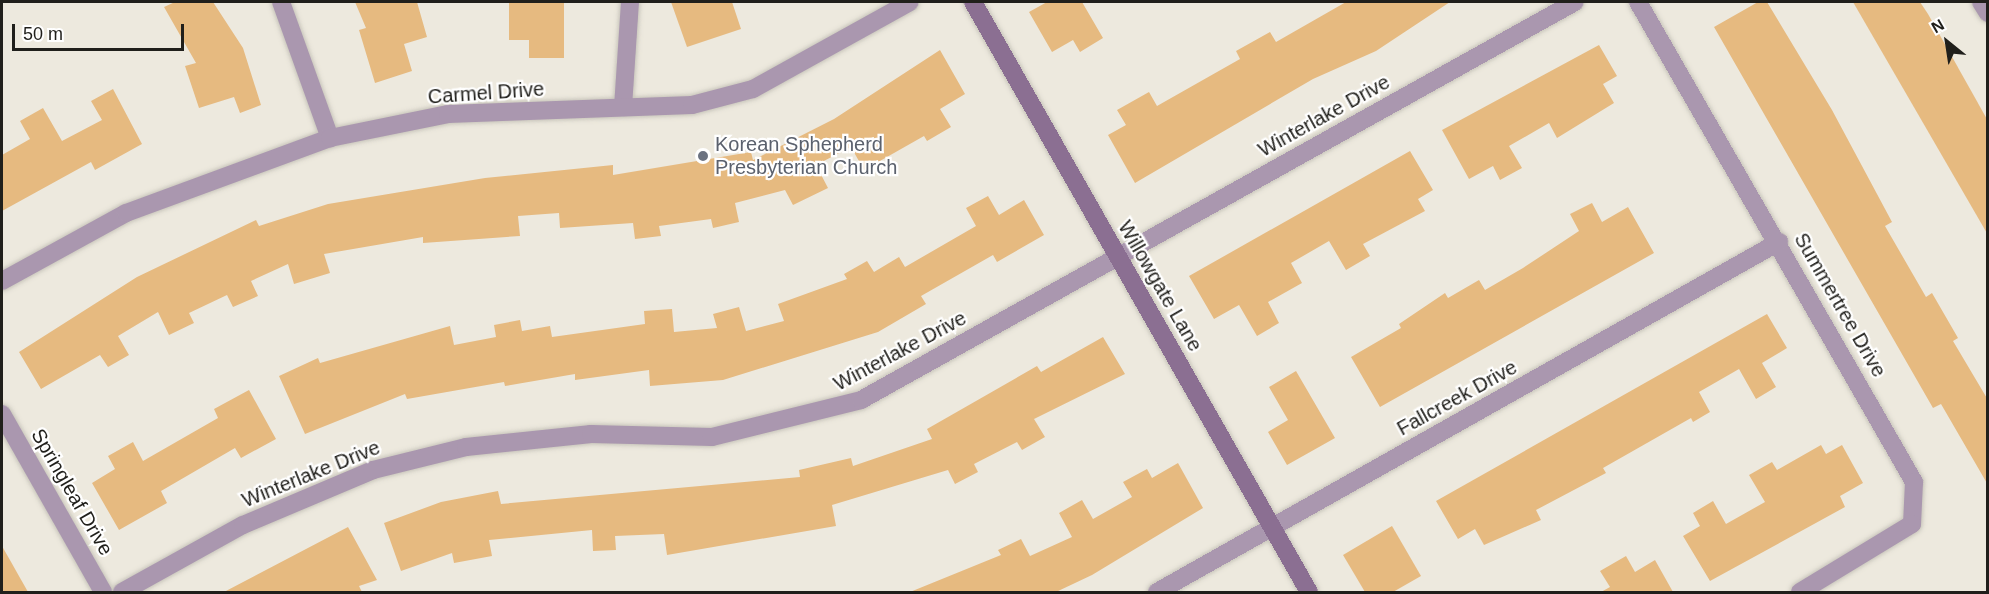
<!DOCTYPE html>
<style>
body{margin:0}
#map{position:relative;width:1989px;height:594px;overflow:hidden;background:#ede9de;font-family:Helvetica,sans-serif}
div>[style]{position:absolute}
.building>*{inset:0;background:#e6ba80}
.roads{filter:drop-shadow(0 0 2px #c8c5bb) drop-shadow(0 0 2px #c8c5bb)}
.street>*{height:18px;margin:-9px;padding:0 9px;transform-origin:9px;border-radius:9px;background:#aa97af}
.secondary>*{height:18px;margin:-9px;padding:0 9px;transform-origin:9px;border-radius:9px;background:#8b6f92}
.dots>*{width:16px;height:16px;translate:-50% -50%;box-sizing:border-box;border:3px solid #fff;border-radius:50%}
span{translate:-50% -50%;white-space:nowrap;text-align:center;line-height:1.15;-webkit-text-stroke:4.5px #fff;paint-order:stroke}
.street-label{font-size:20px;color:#201f1b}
.worship-label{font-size:20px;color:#5b616d}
.left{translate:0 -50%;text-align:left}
.frame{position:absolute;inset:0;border:3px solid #201f1b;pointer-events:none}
.north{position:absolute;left:1917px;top:12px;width:60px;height:60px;-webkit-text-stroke:4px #fff;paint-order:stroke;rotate:330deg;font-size:16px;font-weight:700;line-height:24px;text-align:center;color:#201f1b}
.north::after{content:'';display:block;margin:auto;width:21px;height:27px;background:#201f1b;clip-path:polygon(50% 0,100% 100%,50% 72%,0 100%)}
.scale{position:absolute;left:12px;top:24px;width:172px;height:27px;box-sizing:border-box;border:3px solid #201f1b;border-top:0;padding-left:8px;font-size:18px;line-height:21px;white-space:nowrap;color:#201f1b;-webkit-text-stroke:4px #fff;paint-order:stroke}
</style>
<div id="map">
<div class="building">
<div style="clip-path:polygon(175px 2px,213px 2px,243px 48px,261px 105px,240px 113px,234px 97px,199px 108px,185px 66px,196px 63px,164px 7px)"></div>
<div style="clip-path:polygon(355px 2px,417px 2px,427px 37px,404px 44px,412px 71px,375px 83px,359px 30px,366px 28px)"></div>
<div style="clip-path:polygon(509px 2px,564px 2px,564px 58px,529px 58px,529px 40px,509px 40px)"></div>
<div style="clip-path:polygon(671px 2px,732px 2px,741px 29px,687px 47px)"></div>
<div style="clip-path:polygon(1047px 2px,1082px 2px,1103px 38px,1080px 52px,1073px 40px,1052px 52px,1029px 12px)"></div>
<div style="clip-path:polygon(1346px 2px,1450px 2px,1376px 51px,1313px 79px,1135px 183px,1108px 135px,1126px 125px,1117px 110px,1149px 92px,1157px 106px,1240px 59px,1236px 51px,1270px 32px,1276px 42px)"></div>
<div style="clip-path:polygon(1758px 2px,1767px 2px,1832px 110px,1892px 222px,1885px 226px,1926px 297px,1932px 293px,1958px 338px,1953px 341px,1988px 400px,1988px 485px,1941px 404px,1933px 408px,1714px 27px)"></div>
<div style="clip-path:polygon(1853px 2px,1920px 2px,1928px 14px,1988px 121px,1988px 235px)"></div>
<div style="clip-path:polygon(1599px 45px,1617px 76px,1603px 84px,1614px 103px,1557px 138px,1549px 123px,1509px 146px,1522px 168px,1500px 180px,1493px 166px,1469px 179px,1442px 130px)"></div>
<div style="clip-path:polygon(940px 50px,965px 94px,940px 109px,951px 127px,927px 141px,924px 136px,864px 170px,851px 147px,816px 165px,828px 188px,793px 205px,785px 190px,735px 203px,739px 222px,713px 228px,711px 219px,659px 226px,661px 236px,635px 239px,633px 223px,560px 228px,559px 213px,518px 216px,520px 236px,423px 243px,423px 237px,324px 254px,330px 273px,294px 284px,288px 264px,251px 281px,258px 296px,233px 307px,227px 295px,189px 313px,194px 323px,169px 335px,158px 312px,118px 336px,129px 355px,108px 367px,100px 355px,41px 389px,19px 352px,137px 277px,256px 220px,259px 226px,328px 204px,485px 178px,613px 165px,613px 175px,751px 152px,753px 160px,834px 119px)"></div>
<div style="clip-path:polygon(113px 89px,142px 144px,95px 170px,91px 162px,2px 211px,2px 155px,30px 139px,20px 121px,43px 108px,62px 141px,102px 120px,91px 101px)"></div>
<div style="clip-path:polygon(1410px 151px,1433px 190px,1418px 199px,1425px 211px,1363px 244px,1370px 256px,1346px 270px,1329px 241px,1291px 263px,1302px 283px,1268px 302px,1279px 323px,1257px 336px,1239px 305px,1214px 319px,1189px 276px)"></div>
<div style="clip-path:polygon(988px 196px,999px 215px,1024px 200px,1044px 235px,997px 262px,993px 255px,921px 296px,926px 304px,878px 332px,723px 380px,650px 386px,649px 370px,575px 380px,575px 374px,505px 386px,504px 382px,407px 399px,405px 394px,305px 434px,279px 376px,318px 358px,320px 363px,450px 326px,454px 345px,496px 337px,494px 325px,520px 320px,522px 331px,550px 326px,552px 337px,645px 324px,644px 311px,672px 309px,674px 332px,717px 328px,713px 314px,739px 307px,746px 331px,784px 321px,778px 304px,847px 279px,844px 274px,867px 261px,874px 272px,899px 257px,905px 267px,976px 226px,966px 208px)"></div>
<div style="clip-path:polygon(1592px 203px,1602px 222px,1628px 207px,1654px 253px,1380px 407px,1351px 357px,1401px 328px,1399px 324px,1445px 293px,1448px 298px,1479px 280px,1485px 290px,1523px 268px,1579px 231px,1570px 214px)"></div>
<div style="clip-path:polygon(1767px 314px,1787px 348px,1762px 363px,1776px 387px,1756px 399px,1739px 369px,1699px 392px,1710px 412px,1693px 422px,1691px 418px,1603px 468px,1606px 473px,1536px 510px,1541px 520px,1484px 545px,1475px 529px,1458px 539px,1436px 501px)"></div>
<div style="clip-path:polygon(1103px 337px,1125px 374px,1034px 419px,1045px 437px,1022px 450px,1017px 442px,974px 464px,978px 472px,955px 484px,948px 470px,832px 505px,836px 526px,667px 555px,664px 534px,615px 536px,616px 550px,593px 551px,592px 530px,489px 540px,492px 556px,454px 563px,452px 553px,401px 571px,384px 523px,441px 502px,498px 491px,501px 504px,800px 477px,799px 470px,851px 458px,853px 466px,932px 439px,927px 429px,1037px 366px,1041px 372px)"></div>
<div style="clip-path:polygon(1296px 371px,1335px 438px,1287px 465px,1268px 432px,1288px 420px,1269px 387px)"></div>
<div style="clip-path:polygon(249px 390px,276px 439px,241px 458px,235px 448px,161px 491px,167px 503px,119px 530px,92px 483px,115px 469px,108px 456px,133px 442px,143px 461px,218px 418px,214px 409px)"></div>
<div style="clip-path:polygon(1821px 445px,1826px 454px,1842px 445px,1863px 483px,1840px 496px,1845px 507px,1710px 581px,1683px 536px,1700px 526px,1693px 513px,1713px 501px,1726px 524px,1765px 502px,1749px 475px,1772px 462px,1777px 470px)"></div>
<div style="clip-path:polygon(1178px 463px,1203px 508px,1092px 575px,1056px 592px,910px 592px,1001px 555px,998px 550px,1021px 539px,1030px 556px,1072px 537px,1059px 513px,1082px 500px,1093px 519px,1132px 497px,1123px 482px,1147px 469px,1152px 478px)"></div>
<div style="clip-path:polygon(1392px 526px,1421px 576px,1393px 592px,1365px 592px,1343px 555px)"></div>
<div style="clip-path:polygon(348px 527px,377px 580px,359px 586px,362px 592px,224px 592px)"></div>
<div style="clip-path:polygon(2px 546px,28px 592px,2px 592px)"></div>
<div style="clip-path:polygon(1626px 556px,1635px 572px,1655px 560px,1673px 592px,1601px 592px,1610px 587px,1600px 571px)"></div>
</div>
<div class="roads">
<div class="street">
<div style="left:281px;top:2px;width:145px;rotate:70.2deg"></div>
<div style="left:1638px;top:2px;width:554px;rotate:60.1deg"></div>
<div style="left:1914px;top:482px;width:42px;rotate:92.7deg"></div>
<div style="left:1912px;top:524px;width:131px;rotate:148.7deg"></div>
<div style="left:1981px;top:2px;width:13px;rotate:58deg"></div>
<div style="left:623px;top:107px;width:105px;rotate:-86.2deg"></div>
<div style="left:2px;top:281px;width:141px;rotate:-28.7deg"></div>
<div style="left:126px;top:213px;width:217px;rotate:-20.2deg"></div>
<div style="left:330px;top:138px;width:120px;rotate:-11.5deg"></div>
<div style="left:448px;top:114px;width:244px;rotate:-2.1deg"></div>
<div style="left:692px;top:105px;width:63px;rotate:-14.7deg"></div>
<div style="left:753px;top:89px;width:179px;rotate:-29deg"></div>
<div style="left:2px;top:414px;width:205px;rotate:60.4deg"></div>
<div style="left:122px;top:592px;width:138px;rotate:-29deg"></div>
<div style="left:243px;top:525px;width:141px;rotate:-22.9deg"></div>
<div style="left:373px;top:470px;width:96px;rotate:-13.9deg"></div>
<div style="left:466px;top:447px;width:126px;rotate:-5.9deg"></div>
<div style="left:591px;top:434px;width:121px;rotate:1.4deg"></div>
<div style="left:712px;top:437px;width:154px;rotate:-13.9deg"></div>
<div style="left:861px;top:400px;width:817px;rotate:-29.14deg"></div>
<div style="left:1157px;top:592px;width:714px;rotate:-29.37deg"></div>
</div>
<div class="secondary">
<div style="left:973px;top:2px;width:679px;rotate:60.34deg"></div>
</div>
</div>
<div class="dots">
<div style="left:703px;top:156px;background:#6b7280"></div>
</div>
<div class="street-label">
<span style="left:486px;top:93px;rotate:-4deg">Carmel Drive</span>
<span style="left:1324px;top:116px;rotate:-29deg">Winterlake Drive</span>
<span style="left:1160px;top:286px;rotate:60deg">Willowgate Lane</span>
<span style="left:1840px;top:305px;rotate:60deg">Summertree Drive</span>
<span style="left:900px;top:351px;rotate:-28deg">Winterlake Drive</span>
<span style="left:1457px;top:398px;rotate:-29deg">Fallcreek Drive</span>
<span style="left:311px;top:474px;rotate:-22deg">Winterlake Drive</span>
<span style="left:72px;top:492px;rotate:60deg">Springleaf Drive</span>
</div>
<div class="worship-label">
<span class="left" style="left:715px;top:156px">Korean Sphepherd<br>Presbyterian Church</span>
</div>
<div class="frame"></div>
<div class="north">N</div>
<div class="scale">50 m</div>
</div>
